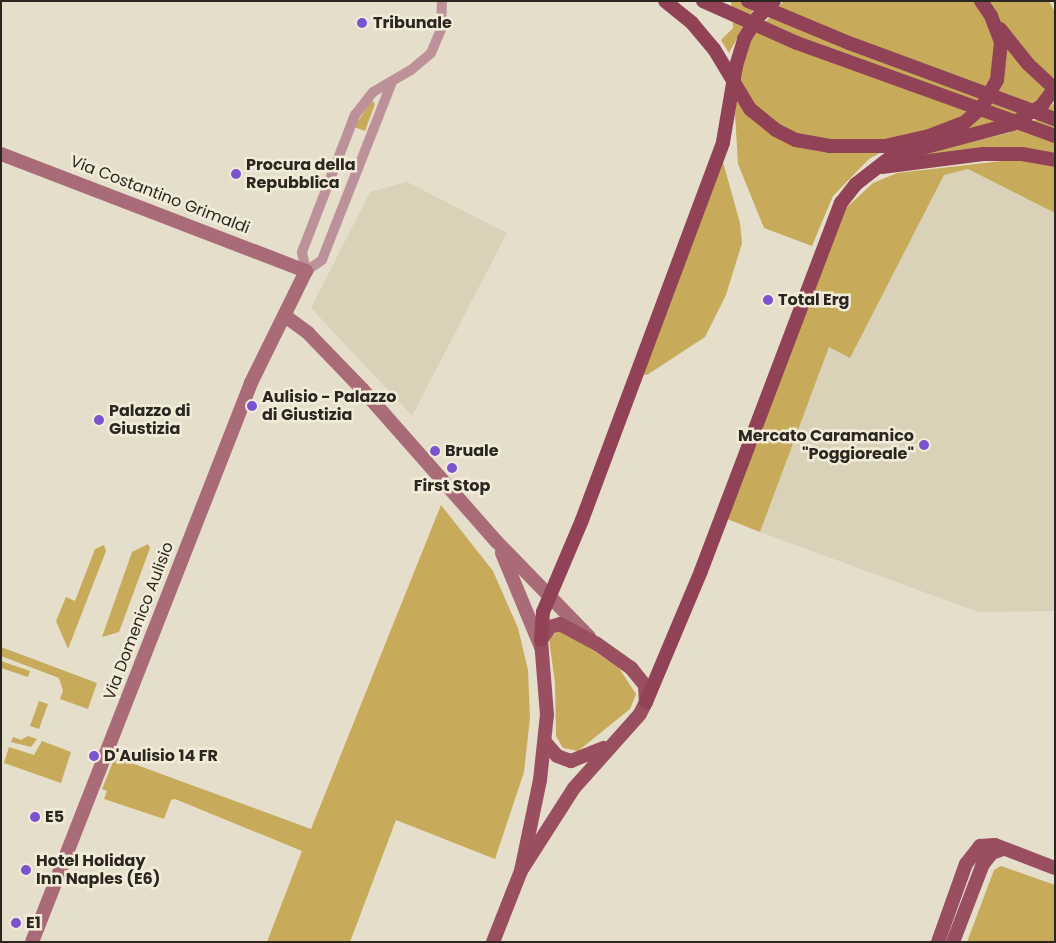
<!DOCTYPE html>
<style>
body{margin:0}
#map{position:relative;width:1056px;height:943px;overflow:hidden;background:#e5decb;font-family:Poppins,sans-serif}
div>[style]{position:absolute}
.built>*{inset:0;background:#dad2b8}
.green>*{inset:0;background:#c7aa5a}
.minor>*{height:10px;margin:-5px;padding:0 5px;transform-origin:5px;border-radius:5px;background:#bc9199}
.secondary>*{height:14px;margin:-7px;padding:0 7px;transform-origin:7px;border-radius:7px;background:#a96b78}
.primary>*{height:14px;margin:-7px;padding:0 7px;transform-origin:7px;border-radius:7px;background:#994f60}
.trunk>*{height:14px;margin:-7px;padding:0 7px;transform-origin:7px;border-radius:7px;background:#924256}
.trunk-bridge>*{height:14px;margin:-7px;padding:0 7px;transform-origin:7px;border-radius:7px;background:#924256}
.dots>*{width:14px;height:14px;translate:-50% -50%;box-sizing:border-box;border:2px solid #f2ebd8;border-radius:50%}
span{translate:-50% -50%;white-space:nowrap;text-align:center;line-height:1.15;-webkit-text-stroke:5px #f2ebd8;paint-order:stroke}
.poi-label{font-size:16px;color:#2a2720;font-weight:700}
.left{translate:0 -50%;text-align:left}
.right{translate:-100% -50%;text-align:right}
.street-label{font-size:16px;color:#2a2720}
.frame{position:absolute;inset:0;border:2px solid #2a2720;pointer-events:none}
</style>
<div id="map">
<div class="built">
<div style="clip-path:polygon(968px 169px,1055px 213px,1055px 611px,978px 612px,760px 532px,829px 347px,850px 357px,944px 175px)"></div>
<div style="clip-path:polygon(407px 182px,507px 233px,412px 416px,311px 308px,370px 192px)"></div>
</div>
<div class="green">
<div style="clip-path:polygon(731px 1px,758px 1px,729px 53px,721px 40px,733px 28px)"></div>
<div style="clip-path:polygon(784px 1px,1049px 1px,1055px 12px,1055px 74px,1046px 93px,1020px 112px,987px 126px,885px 150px,869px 159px,833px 196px,812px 246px,764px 228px,738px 164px,735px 114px,741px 66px,752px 37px)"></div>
<div style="clip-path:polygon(372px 100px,375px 104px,365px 131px,354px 127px)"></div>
<div style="clip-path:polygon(1055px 102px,1055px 213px,968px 169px,944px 175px,850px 358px,829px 347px,760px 532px,727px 519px,845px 209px,873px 183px,897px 173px,1002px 161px,1002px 147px,907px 158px,1008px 133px,1034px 121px)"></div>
<div style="clip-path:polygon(723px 162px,740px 223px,742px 243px,726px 295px,705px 337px,647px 375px,642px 374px)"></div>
<div style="clip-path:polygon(441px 505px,493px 571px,518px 628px,528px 670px,530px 718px,524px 772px,495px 859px,396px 820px,350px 942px,267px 942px,302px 851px,175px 799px,171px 800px,164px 819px,104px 799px,107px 791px,102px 789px,115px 757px,311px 829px)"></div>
<div style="clip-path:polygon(148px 544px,150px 548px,119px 632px,102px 637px,132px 552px)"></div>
<div style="clip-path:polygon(104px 545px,106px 551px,68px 649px,56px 621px,66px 597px,75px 601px,95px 549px)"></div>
<div style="clip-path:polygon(558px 631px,566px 632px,619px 668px,636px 694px,630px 709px,578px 751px,563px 748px,556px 736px,555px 683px,549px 639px)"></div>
<div style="clip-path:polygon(1px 647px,97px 683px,88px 709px,60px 699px,63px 691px,59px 678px,1px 656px)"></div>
<div style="clip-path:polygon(1px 661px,30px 671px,28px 677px,1px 668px)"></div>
<div style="clip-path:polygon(39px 701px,48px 704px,39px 729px,30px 726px)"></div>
<div style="clip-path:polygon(28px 736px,37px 739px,31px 747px,11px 742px,13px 737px,21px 740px)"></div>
<div style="clip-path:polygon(42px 741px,71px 752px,61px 783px,4px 763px,9px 747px,34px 755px)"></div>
<div style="clip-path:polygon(1001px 866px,1055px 885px,1055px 942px,967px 942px,994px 870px)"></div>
</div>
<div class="minor">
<div style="left:392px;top:82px;width:191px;rotate:111.5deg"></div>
<div style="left:322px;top:260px;width:19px;rotate:145deg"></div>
<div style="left:306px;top:271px;width:19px;rotate:-102deg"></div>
<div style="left:302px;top:252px;width:147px;rotate:-68.9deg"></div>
<div style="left:355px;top:115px;width:29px;rotate:-52deg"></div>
<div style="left:373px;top:92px;width:44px;rotate:-30.1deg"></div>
<div style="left:411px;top:70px;width:26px;rotate:-40deg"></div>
<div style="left:431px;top:53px;width:25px;rotate:-67deg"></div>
<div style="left:441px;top:30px;width:29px;rotate:-88deg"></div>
</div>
<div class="secondary">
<div style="left:1px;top:154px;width:327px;rotate:21deg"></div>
<div style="left:306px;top:271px;width:125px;rotate:116.2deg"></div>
<div style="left:251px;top:383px;width:600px;rotate:111.39deg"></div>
<div style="left:285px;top:316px;width:29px;rotate:36deg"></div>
<div style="left:308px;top:333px;width:78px;rotate:46deg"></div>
<div style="left:362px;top:389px;width:203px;rotate:48.6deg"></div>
<div style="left:496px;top:541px;width:134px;rotate:45.9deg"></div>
<div style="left:502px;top:553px;width:102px;rotate:67.5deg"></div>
</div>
<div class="primary">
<div style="left:545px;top:742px;width:18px;rotate:49deg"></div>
<div style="left:557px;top:756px;width:15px;rotate:20deg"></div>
<div style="left:571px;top:761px;width:35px;rotate:-22deg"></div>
<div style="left:493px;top:942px;width:76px;rotate:-68.5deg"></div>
<div style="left:521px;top:871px;width:93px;rotate:-78.2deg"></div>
<div style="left:540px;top:780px;width:65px;rotate:-83.9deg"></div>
<div style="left:547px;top:715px;width:75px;rotate:-94.6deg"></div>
<div style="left:541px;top:640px;width:16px;rotate:-55deg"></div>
<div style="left:550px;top:627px;width:10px;rotate:-17deg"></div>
<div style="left:560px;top:624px;width:42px;rotate:28.4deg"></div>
<div style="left:597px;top:644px;width:42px;rotate:35.2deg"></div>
<div style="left:631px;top:668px;width:22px;rotate:51deg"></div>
<div style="left:645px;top:685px;width:17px;rotate:87deg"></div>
<div style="left:646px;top:702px;width:13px;rotate:117deg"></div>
<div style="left:640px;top:714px;width:99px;rotate:131.7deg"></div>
<div style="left:574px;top:788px;width:98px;rotate:122.6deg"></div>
<div style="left:938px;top:942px;width:83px;rotate:-70.3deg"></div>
<div style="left:966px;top:864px;width:23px;rotate:-52deg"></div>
<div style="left:980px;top:846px;width:15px;rotate:-4deg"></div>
<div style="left:995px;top:845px;width:64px;rotate:21deg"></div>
<div style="left:953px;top:942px;width:84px;rotate:-69deg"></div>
<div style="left:983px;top:864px;width:14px;rotate:-51deg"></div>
<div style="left:992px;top:853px;width:12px;rotate:-20deg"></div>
</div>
<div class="trunk">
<div style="left:1000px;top:29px;width:45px;rotate:51.3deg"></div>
<div style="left:965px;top:122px;width:23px;rotate:-41deg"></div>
<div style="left:982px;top:107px;width:31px;rotate:-61deg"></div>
<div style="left:997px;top:80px;width:38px;rotate:-84deg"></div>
<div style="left:1001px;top:42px;width:28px;rotate:-111deg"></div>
<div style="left:882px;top:167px;width:102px;rotate:-7.3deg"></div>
<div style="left:983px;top:154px;width:39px"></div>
<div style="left:1022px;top:154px;width:34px;rotate:10deg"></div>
<div style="left:541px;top:640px;width:28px;rotate:-86deg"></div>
<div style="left:543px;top:612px;width:100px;rotate:-67deg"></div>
<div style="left:582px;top:520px;width:403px;rotate:-69.5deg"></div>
<div style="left:723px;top:142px;width:77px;rotate:-80.3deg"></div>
<div style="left:736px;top:66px;width:28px;rotate:-73deg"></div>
<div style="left:744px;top:39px;width:25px;rotate:-58deg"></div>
<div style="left:757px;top:18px;width:24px;rotate:-45deg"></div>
<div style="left:646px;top:702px;width:142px;rotate:-67.2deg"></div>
<div style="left:701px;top:571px;width:394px;rotate:-69.2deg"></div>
<div style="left:841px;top:203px;width:24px;rotate:-52deg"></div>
<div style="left:856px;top:184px;width:46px;rotate:-37.9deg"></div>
<div style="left:892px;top:156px;width:124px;rotate:-14.9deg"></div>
<div style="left:1012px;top:124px;width:36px;rotate:-32deg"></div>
<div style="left:1042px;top:105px;width:21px;rotate:-53deg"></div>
</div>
<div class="trunk-bridge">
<div style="left:665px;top:1px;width:35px;rotate:39deg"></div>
<div style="left:692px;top:23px;width:34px;rotate:50deg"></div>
<div style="left:714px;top:49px;width:70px;rotate:59deg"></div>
<div style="left:750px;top:109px;width:33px;rotate:39deg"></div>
<div style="left:776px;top:130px;width:22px;rotate:27deg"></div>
<div style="left:796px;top:140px;width:34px;rotate:10deg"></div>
<div style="left:829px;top:146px;width:56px"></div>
<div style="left:885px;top:146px;width:45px;rotate:-12.8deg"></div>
<div style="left:929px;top:136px;width:39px;rotate:-21deg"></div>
<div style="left:703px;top:1px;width:103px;rotate:24.1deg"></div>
<div style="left:797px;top:43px;width:274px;rotate:19.8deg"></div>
<div style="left:748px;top:1px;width:109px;rotate:22.6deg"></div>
<div style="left:849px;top:43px;width:220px;rotate:20.3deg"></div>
<div style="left:981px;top:1px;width:18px;rotate:56deg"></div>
<div style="left:1028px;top:64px;width:37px;rotate:43deg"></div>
</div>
<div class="dots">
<div style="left:362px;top:23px;background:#7a54ce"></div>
<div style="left:236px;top:174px;background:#7a54ce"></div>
<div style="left:768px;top:300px;background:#7a54ce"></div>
<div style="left:252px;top:406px;background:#7a54ce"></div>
<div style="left:99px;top:420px;background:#7a54ce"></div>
<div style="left:924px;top:445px;background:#7a54ce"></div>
<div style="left:435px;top:451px;background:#7a54ce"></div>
<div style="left:452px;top:468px;background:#7a54ce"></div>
<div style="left:94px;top:756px;background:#7a54ce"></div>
<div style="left:35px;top:817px;background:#7a54ce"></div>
<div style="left:26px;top:870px;background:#7a54ce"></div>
<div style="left:16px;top:923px;background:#7a54ce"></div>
</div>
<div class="poi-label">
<span class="left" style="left:373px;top:23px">Tribunale</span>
<span class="left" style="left:246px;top:174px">Procura della<br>Repubblica</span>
<span class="left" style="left:778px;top:300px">Total Erg</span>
<span class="left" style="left:262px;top:406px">Aulisio - Palazzo<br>di Giustizia</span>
<span class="left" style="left:109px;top:420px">Palazzo di<br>Giustizia</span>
<span class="right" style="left:914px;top:445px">Mercato Caramanico<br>"Poggioreale"</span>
<span class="left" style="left:445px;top:451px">Bruale</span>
<span style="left:452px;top:486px">First Stop</span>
<span class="left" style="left:104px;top:756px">D'Aulisio 14 FR</span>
<span class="left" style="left:45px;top:817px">E5</span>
<span class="left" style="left:36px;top:870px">Hotel Holiday<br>Inn Naples (E6)</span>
<span class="left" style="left:26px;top:923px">E1</span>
</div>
<div class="street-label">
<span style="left:160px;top:195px;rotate:21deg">Via Costantino Grimaldi</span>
<span style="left:139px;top:621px;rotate:-69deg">Via Domenico Aulisio</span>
</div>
<div class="frame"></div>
</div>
